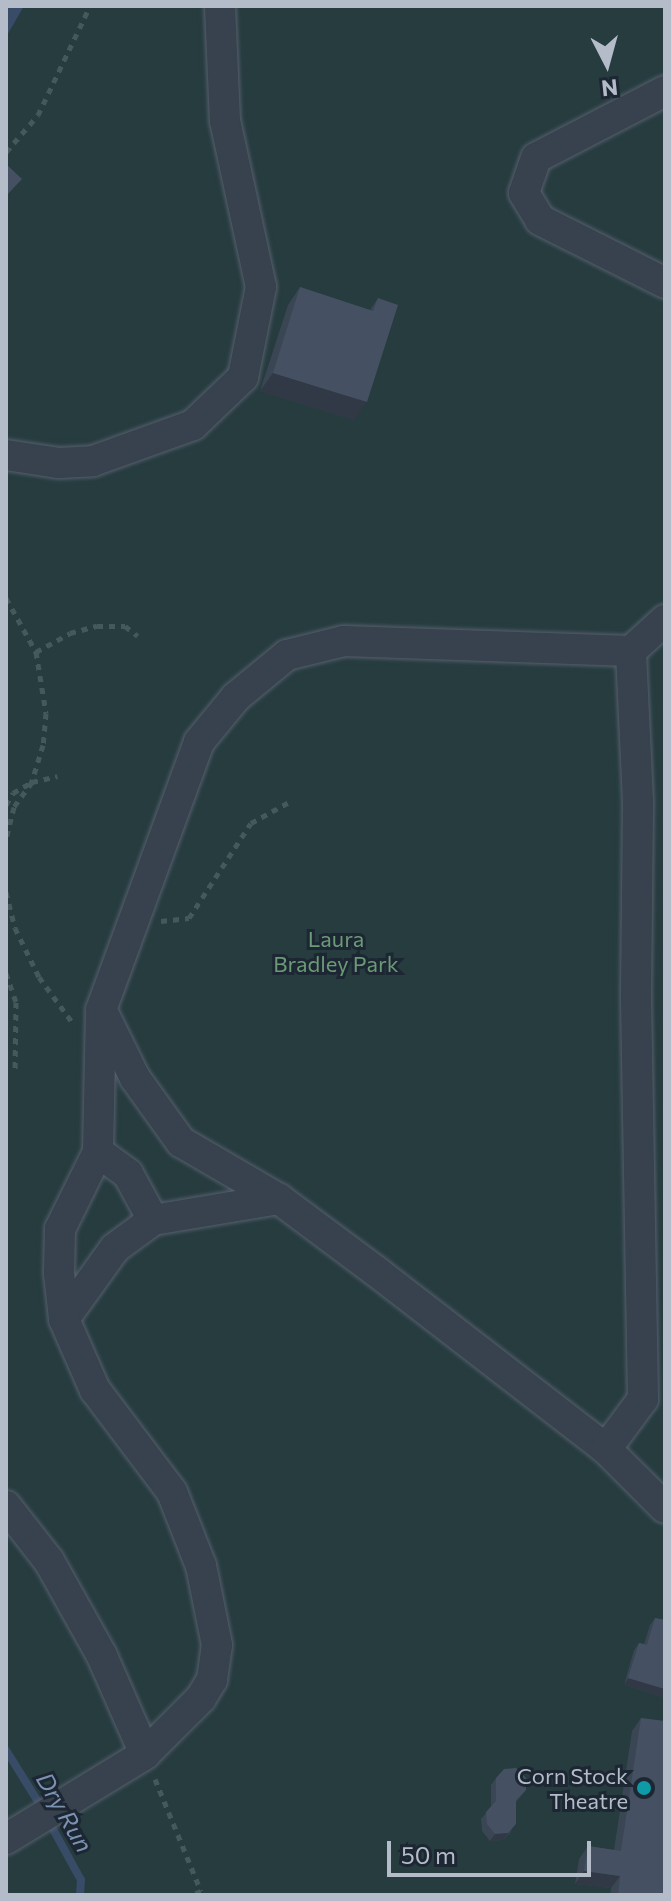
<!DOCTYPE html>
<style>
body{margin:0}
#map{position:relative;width:671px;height:1901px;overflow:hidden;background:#242f3e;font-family:Commissioner,sans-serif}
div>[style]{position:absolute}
.green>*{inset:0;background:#263c3f}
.water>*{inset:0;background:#394c67}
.stream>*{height:8px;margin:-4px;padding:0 4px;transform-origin:4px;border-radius:4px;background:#394c67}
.path>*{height:5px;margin-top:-2.5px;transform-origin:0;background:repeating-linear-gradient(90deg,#44595c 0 6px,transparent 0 12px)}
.roads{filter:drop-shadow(0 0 2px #565f6c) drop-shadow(0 0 2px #565f6c)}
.minor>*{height:30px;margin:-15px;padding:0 15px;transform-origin:15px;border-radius:15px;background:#38414e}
.wall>*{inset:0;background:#3b4654}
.shaded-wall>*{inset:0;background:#303945}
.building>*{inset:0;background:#455162}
.dots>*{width:22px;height:22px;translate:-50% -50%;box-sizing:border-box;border:4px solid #1d2633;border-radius:50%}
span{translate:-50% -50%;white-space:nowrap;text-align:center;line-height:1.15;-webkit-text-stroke:6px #1d2633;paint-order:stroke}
.park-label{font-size:22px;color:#6b9a76}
.poi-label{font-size:22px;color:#b4bcc9}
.right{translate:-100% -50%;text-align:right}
.water-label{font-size:24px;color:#7c92b1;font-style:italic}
.frame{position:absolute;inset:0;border:8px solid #b4bcc9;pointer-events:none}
.north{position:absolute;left:567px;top:24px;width:80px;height:80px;-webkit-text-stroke:6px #1d2633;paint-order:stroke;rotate:174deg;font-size:22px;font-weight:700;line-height:32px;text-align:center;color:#b4bcc9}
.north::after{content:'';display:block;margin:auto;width:28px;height:36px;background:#b4bcc9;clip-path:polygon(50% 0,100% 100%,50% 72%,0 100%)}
.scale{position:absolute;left:387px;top:1841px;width:204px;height:36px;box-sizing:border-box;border:4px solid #b4bcc9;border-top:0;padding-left:10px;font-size:24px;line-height:28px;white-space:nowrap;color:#b4bcc9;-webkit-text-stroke:6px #1d2633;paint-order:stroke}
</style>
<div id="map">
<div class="green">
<div style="clip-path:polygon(6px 6px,665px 6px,665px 1895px,6px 1895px)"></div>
</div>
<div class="water">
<div style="clip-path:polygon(6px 6px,24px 6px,6px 37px)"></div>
</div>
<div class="stream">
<div style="left:6px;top:1750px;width:68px;rotate:58.2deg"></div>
<div style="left:48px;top:1820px;width:68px;rotate:61.2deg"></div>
<div style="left:81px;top:1880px;width:15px;rotate:94deg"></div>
</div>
<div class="path">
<div style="left:6px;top:152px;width:49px;rotate:-49.1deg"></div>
<div style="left:38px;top:115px;width:121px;rotate:-64.5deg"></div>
<div style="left:6px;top:598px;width:62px;rotate:60.9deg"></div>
<div style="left:36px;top:652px;width:62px;rotate:80.7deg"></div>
<div style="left:46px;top:713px;width:32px;rotate:95deg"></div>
<div style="left:43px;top:745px;width:39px;rotate:107deg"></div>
<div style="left:32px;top:782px;width:31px;rotate:126deg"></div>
<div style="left:14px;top:807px;width:32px;rotate:104deg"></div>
<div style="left:36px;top:652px;width:39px;rotate:-29deg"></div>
<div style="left:70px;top:633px;width:28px;rotate:-15deg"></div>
<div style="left:97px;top:626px;width:28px"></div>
<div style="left:125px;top:626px;width:16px;rotate:38deg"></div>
<div style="left:6px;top:805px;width:14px;rotate:-60deg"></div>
<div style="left:13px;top:793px;width:22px;rotate:-30deg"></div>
<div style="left:32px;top:782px;width:26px;rotate:-13deg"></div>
<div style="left:6px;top:892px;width:37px;rotate:76deg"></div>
<div style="left:15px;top:928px;width:55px;rotate:63.9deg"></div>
<div style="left:39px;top:977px;width:56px;rotate:53.7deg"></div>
<div style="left:161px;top:921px;width:28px;rotate:-6deg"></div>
<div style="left:189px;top:918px;width:113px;rotate:-56.9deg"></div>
<div style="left:251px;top:823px;width:43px;rotate:-28.9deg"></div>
<div style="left:6px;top:973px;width:31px;rotate:71deg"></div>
<div style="left:16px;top:1002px;width:70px;rotate:90.8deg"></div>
<div style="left:155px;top:1779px;width:121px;rotate:67.7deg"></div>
<div style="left:201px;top:1891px;width:10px;rotate:156deg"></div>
</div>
<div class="roads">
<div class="minor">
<div style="left:665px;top:91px;width:145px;rotate:152.6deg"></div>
<div style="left:536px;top:158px;width:37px;rotate:109deg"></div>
<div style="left:524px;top:193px;width:31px;rotate:59deg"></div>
<div style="left:540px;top:220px;width:140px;rotate:26.7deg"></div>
<div style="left:6px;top:455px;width:54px;rotate:8.6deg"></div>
<div style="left:59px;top:463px;width:34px;rotate:-3deg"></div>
<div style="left:93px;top:461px;width:106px;rotate:-19.8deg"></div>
<div style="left:193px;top:425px;width:69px;rotate:-43.8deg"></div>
<div style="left:243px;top:377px;width:92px;rotate:-78.7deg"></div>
<div style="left:261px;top:287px;width:170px;rotate:-102.2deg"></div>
<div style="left:225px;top:121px;width:115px;rotate:-92.5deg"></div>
<div style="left:104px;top:1015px;width:70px;rotate:63.8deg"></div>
<div style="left:135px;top:1078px;width:79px;rotate:54.3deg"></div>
<div style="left:181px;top:1142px;width:113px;rotate:30.2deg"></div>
<div style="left:279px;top:1199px;width:122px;rotate:36.7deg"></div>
<div style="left:377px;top:1272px;width:289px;rotate:37.7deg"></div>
<div style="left:606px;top:1449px;width:83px;rotate:45deg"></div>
<div style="left:98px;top:1152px;width:37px;rotate:36deg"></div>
<div style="left:128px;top:1174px;width:52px;rotate:61.5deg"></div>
<div style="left:64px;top:1319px;width:87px;rotate:-54.3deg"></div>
<div style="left:115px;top:1248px;width:47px;rotate:-36.4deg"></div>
<div style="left:153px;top:1220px;width:128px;rotate:-9.5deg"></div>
<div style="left:606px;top:1449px;width:62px;rotate:-53.5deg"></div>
<div style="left:643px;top:1399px;width:403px;rotate:-91deg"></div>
<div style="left:636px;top:996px;width:195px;rotate:-89.4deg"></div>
<div style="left:638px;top:801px;width:150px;rotate:-92.7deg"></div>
<div style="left:6px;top:1506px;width:70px;rotate:52deg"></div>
<div style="left:49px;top:1561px;width:109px;rotate:60.8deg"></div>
<div style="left:102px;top:1656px;width:107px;rotate:66.3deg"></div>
<div style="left:6px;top:1839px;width:163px;rotate:-31.4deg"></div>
<div style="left:145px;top:1754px;width:79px;rotate:-45deg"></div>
<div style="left:201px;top:1698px;width:21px;rotate:-59deg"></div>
<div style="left:212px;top:1680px;width:35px;rotate:-82deg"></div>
<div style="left:217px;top:1645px;width:81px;rotate:-101.4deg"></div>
<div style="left:201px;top:1566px;width:79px;rotate:-111.4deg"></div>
<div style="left:172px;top:1492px;width:128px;rotate:-127deg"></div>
<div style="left:95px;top:1390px;width:77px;rotate:-113.6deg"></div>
<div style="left:64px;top:1319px;width:46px;rotate:-96.2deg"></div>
<div style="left:59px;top:1273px;width:44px;rotate:-88.7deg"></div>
<div style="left:60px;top:1229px;width:86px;rotate:-63.7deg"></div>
<div style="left:98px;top:1152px;width:142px;rotate:-88.8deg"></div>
<div style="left:101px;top:1010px;width:285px;rotate:-69.9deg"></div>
<div style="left:199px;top:742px;width:58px;rotate:-50.6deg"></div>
<div style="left:236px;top:697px;width:66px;rotate:-39.5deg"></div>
<div style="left:287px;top:655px;width:59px;rotate:-13.8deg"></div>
<div style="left:344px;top:641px;width:287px;rotate:2deg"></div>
<div style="left:631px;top:651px;width:46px;rotate:-42.4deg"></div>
</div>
</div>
<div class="wall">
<div style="clip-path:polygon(300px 287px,370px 310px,378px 298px,354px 420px,260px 391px,288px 305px)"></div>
<div style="clip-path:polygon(655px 1618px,665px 1620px,665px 1698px,624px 1685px,634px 1650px,639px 1643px,644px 1644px,650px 1625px)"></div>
<div style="clip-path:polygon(641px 1718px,665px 1895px,610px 1895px,611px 1888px,575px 1884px,579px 1859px,588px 1846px,614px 1850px,632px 1731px)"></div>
<div style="clip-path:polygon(496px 1778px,526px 1790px,516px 1802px,511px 1832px,503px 1840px,490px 1841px,482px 1831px,481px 1819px,491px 1807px,491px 1785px)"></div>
</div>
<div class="shaded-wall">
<div style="clip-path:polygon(273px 373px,367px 402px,354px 420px,260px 391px)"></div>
<div style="clip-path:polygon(628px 1678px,665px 1689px,665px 1698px,624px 1685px)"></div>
<div style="clip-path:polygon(516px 1824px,503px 1840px,490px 1841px,495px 1834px)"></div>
<div style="clip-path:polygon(584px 1871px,620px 1876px,611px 1888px,575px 1884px)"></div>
</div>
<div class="building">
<div style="clip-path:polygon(6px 164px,22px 179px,6px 196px)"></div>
<div style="clip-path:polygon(300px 287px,373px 311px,378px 298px,398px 305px,367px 402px,273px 373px)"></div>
<div style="clip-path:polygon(655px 1618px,665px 1620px,665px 1689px,628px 1678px,639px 1643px,647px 1645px)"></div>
<div style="clip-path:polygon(641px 1718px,665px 1721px,665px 1895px,618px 1895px,620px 1876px,584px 1871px,588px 1846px,621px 1851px)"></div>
<div style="clip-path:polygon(516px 1768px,526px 1778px,526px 1790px,516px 1800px,516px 1824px,508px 1833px,495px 1834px,487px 1824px,486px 1812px,496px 1801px,496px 1778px,504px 1769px)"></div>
</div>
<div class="dots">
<div style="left:644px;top:1788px;background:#0f9aa8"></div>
</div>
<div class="park-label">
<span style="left:336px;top:951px">Laura<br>Bradley Park</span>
</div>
<div class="poi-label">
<span class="right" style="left:628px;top:1788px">Corn Stock<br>Theatre</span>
</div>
<div class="water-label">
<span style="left:65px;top:1812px;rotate:60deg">Dry Run</span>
</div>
<div class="frame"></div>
<div class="north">N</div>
<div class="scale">50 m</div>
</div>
